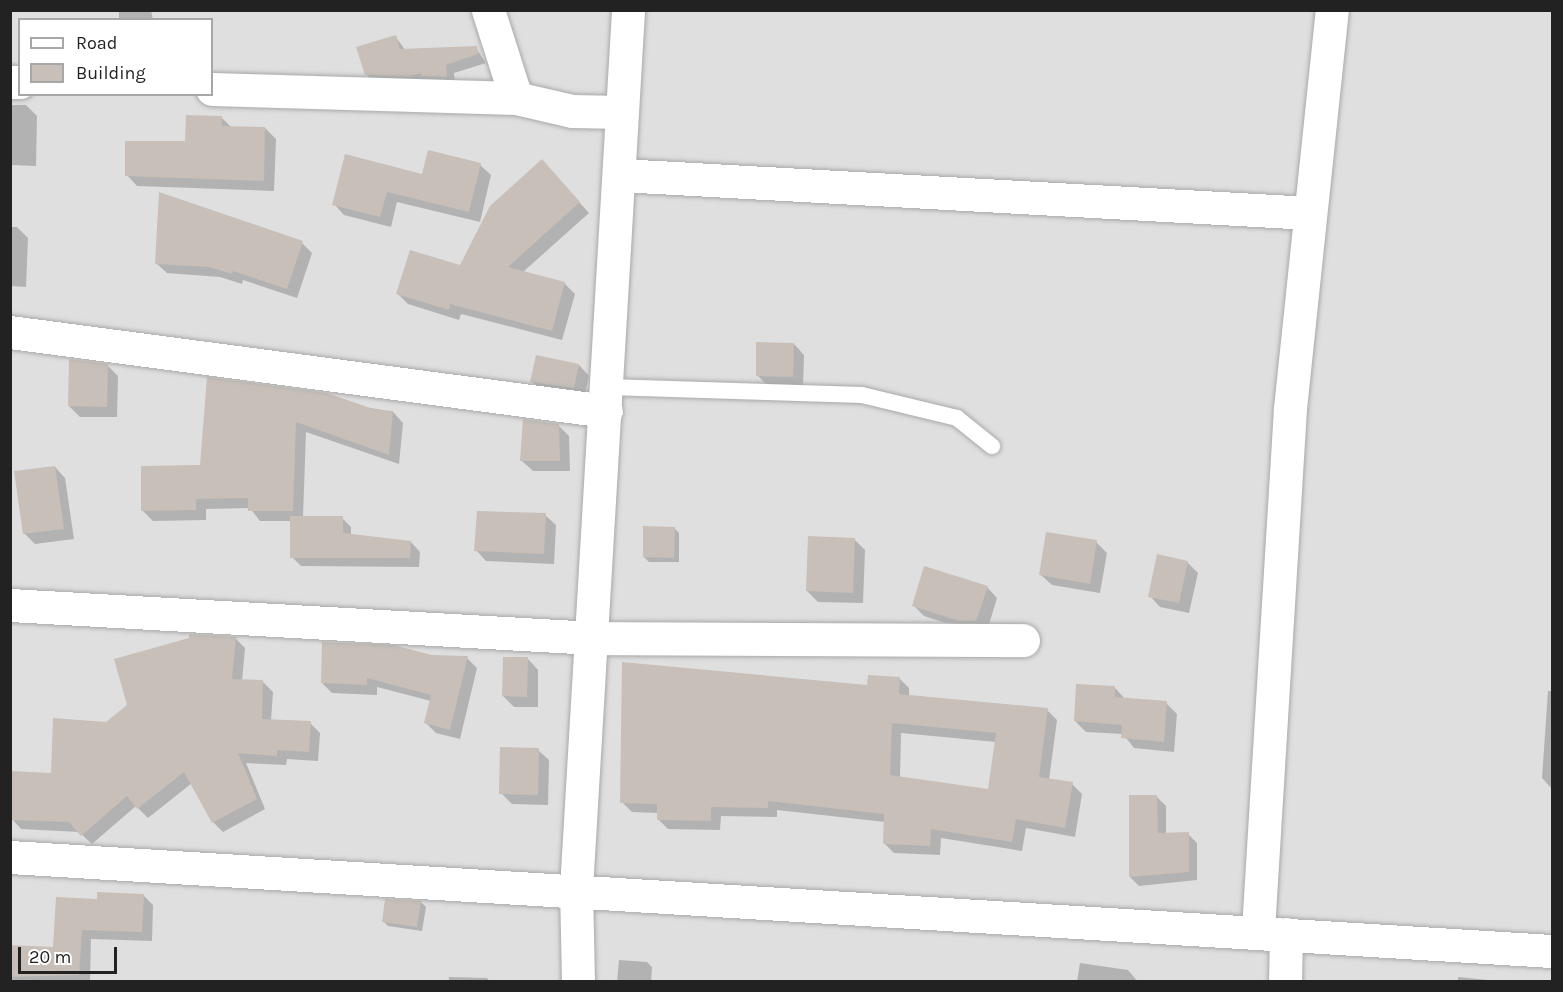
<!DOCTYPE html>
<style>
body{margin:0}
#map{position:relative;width:1563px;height:992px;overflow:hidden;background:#f2efe9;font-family:Karla,sans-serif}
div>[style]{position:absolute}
.residential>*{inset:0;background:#e0dfdf}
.shadow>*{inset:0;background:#0003}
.building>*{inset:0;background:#c7bfb8}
.roads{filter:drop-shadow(0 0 2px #a9a9a9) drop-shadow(0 0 2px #a9a9a9)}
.lane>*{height:16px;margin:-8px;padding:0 8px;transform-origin:8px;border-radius:8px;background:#fff}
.street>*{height:33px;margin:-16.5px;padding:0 16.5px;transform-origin:16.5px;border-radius:16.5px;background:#fff}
span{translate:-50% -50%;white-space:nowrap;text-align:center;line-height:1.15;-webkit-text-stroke:4.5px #fff;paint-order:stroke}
.frame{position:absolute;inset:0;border:12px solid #222;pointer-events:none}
.legend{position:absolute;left:18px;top:18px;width:195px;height:78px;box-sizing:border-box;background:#fff;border:2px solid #a7a7a7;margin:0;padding:8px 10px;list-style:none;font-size:18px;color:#222}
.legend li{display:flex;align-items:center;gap:12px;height:30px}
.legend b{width:30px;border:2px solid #a7a7a7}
.scale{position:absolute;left:18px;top:947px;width:99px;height:27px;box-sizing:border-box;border:3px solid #222;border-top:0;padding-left:8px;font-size:18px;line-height:21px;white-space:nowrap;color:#222;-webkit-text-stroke:4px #fff;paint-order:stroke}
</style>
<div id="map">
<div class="residential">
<div style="clip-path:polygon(evenodd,11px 11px,1552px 11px,1552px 981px,11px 981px,11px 11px,20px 20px,212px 20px,212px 94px,20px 94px,20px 20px)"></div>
</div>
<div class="shadow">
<div style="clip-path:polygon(119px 10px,151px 10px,153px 20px,119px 20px)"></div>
<div style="clip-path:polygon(395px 36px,406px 51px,476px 48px,486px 63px,454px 73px,455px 86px,375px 83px,366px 74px)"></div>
<div style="clip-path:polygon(10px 105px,26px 105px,37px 116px,36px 166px,10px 165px)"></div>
<div style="clip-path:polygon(221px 117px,231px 127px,265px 128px,276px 139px,274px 191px,137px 186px,127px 175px,187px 143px)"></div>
<div style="clip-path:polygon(480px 165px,491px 175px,480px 222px,397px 202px,391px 227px,344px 215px,334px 204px,423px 176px)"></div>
<div style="clip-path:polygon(552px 172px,589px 213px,523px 272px,564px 283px,575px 294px,562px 340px,461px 314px,459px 320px,408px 304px,398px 294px,460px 267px)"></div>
<div style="clip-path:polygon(10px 227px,17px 227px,28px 238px,26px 287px,10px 286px)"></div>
<div style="clip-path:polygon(302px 243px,312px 253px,297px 298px,243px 280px,242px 284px,220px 277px,167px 273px,156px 263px)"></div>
<div style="clip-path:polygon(794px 344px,804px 355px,803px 387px,768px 386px,757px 375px)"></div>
<div style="clip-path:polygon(107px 365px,118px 376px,117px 417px,80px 417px,69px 406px)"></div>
<div style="clip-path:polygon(579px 365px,589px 376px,584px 398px,543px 392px,532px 382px)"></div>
<div style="clip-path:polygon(209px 379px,393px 412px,403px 423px,399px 464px,306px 432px,303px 517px,342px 518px,351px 527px,351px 535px,411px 542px,420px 552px,419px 567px,301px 566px,292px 557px,292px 521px,260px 521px,250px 508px,206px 509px,206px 520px,153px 521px,142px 510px,202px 467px)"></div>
<div style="clip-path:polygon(558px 425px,569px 436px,570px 471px,533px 471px,522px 461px)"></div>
<div style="clip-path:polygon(55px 467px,65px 478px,74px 539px,35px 544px,24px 533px)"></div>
<div style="clip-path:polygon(545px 515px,556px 525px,554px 564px,486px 561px,476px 550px)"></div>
<div style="clip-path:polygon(674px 528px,679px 533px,679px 562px,649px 562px,644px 557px)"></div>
<div style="clip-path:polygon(854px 539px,865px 550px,863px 603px,818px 602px,807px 591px)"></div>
<div style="clip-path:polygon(1096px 542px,1107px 553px,1100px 593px,1052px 585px,1041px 575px)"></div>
<div style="clip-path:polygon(1187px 562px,1198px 573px,1189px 613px,1160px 607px,1150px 596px)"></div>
<div style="clip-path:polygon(987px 587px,997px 598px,987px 631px,971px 631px,924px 616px,913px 605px)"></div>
<div style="clip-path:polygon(235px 638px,245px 648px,242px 681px,263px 682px,273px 692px,271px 721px,310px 723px,320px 733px,318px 761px,287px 759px,286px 765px,246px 763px,265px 809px,223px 832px,213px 822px,192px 783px,148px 818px,136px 806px,92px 844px,79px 832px,21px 829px,12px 819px,107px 723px)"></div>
<div style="clip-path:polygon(431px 657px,467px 658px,477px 668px,460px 739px,436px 733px,426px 723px,431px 701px,377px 687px,377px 695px,332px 693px,322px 683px)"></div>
<div style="clip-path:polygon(528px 659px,538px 670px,538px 707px,514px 707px,503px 696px)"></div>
<div style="clip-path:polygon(evenodd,899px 678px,909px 688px,909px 696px,1047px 710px,1057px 720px,1049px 780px,1072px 784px,1082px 794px,1075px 837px,1026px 828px,1022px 851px,941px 838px,940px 855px,894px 853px,884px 843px,885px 822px,777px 810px,777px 817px,721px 816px,720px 830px,668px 829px,658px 819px,658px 813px,632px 812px,622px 802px,869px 686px,899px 678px,901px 733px,996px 742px,989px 791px,900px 778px,901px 733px)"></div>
<div style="clip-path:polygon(1115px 688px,1126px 700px,1166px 703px,1177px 714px,1174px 752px,1134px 748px,1123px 734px,1086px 732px,1075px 721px)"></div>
<div style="clip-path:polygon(1548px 691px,1552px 691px,1552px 789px,1542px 778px)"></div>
<div style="clip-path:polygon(538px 750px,549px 760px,548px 805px,512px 804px,501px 793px)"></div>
<div style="clip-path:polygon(1157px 797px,1166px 806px,1166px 834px,1188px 834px,1197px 843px,1197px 880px,1139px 886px,1130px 877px)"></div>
<div style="clip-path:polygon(143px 895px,153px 905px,152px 941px,91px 939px,90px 982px,10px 982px,10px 947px,54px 949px,99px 901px)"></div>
<div style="clip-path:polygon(421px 902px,426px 907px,422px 931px,388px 926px,383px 921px)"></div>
<div style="clip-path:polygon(619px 960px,647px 962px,652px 967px,651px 982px,617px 982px)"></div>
<div style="clip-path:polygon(1080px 963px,1128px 970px,1138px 982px,1077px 982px)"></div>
<div style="clip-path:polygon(449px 977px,487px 978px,490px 982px,449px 982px)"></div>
<div style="clip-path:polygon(1458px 977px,1488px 980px,1490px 982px,1458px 982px)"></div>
</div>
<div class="building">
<div style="clip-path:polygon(396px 35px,400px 49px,477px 46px,478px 54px,446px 65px,447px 77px,421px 76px,421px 73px,410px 76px,365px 75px,356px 47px)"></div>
<div style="clip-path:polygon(186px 115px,222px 116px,222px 126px,265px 127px,264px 181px,125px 176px,125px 141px,185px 141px)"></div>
<div style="clip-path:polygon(428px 150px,481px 163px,469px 212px,387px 192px,380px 217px,332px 205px,345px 154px,422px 174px)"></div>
<div style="clip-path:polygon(542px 159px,580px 202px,508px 267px,565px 282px,552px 331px,450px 304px,449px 310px,396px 294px,410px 250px,460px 265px,490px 206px)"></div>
<div style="clip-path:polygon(159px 192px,303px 241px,287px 289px,233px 271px,232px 274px,209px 267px,155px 264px)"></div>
<div style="clip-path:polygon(756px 342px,794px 343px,793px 377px,756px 376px)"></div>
<div style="clip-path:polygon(536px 355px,579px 364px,574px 388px,530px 382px)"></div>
<div style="clip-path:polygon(69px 359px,108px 364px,107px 407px,68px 406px)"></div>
<div style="clip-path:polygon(207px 377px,327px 393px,373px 409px,393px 411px,389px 455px,296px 422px,293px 511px,248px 511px,248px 498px,196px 499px,196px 510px,141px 511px,141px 466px,200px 465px)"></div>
<div style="clip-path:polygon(523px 419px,559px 424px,560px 461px,520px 461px)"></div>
<div style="clip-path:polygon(55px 466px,64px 529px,23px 534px,14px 471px)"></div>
<div style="clip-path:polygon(477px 511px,546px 513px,544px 554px,474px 551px)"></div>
<div style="clip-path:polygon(290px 516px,343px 516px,343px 533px,411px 541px,410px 558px,290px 558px)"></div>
<div style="clip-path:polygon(643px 526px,675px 527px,674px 558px,643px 557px)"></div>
<div style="clip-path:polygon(1046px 532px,1097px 540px,1090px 584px,1039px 575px)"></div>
<div style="clip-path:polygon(808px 536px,855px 538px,853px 593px,806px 591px)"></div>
<div style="clip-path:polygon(1157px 554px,1188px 561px,1179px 603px,1148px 597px)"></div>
<div style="clip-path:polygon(924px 566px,988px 586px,976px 621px,959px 621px,912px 606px)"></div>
<div style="clip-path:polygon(189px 634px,236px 637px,232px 679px,263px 680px,262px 719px,311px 721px,309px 752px,277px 750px,277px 756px,238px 753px,257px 799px,212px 823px,184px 772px,137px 809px,127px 796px,81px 836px,69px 822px,10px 820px,10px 771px,51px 773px,53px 718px,106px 722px,127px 705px,114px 659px,189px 638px)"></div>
<div style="clip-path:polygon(322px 642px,393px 645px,432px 655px,468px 656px,450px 730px,424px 723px,431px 695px,367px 678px,367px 685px,321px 683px)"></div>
<div style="clip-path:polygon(503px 657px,528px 657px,527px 697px,502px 696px)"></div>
<div style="clip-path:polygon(evenodd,622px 662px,867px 685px,868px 675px,900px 677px,899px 694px,1048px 708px,1039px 777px,1073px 782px,1065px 828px,1016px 819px,1012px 842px,931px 829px,930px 846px,883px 844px,884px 814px,768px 801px,768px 808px,711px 807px,711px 821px,657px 820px,657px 804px,620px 803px,622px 662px,892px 723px,996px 733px,988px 789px,890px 775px,892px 723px)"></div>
<div style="clip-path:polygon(1076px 684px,1115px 686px,1115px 697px,1167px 701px,1164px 742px,1121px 738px,1122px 725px,1074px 721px)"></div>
<div style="clip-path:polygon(500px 747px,539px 748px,538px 795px,499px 794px)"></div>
<div style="clip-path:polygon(1129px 795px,1157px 795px,1158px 833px,1189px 832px,1189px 872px,1129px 877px)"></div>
<div style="clip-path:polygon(97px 892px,144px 894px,142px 932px,82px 930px,79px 975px,10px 977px,10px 945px,53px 947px,56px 897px,97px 899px)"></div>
<div style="clip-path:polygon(385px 899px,421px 901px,417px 927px,382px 922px)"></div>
</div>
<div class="roads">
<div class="lane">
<div style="left:608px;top:387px;width:254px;rotate:1.8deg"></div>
<div style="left:862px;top:395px;width:98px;rotate:13.6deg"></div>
<div style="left:957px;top:418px;width:45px;rotate:38.7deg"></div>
</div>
<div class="street">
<div style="left:488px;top:10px;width:92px;rotate:72.3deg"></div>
<div style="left:10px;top:82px;width:10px"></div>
<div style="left:212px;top:89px;width:304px;rotate:1.7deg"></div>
<div style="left:516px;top:98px;width:57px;rotate:13.1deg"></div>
<div style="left:572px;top:111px;width:50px;rotate:1.1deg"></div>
<div style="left:620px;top:175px;width:691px;rotate:3.15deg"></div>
<div style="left:10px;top:332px;width:601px;rotate:7.55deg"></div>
<div style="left:10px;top:605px;width:584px;rotate:3.24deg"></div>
<div style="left:593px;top:638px;width:430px;rotate:0.3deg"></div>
<div style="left:10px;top:857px;width:1545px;rotate:3.49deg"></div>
<div style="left:1258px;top:930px;width:523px;rotate:-86.49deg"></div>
<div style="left:1290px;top:408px;width:400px;rotate:-84deg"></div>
<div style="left:578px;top:982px;width:93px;rotate:-91.2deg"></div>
<div style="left:576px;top:889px;width:881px;rotate:-86.61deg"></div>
<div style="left:1285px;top:982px;width:48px;rotate:-88.8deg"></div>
</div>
</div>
<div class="frame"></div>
<ul class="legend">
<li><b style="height:8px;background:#fff"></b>Road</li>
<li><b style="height:16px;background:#c7bfb8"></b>Building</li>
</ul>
<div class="scale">20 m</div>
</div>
